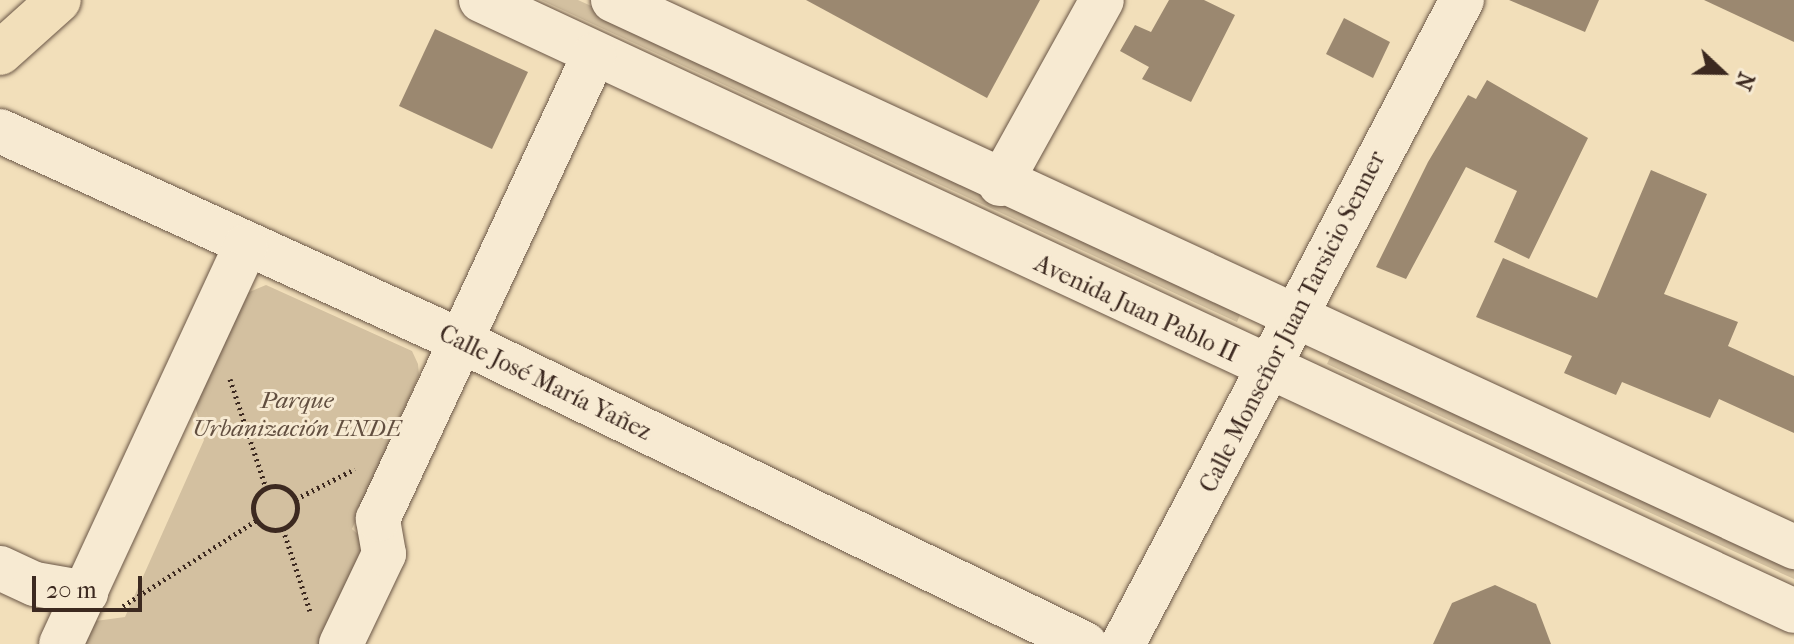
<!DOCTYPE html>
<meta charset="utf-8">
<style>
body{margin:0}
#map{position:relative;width:1794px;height:644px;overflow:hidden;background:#f2dfba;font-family:"IM FELL French Canon",serif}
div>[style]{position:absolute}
.green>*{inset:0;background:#d3c0a0}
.building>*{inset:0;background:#9b8870}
.path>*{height:5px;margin-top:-2.5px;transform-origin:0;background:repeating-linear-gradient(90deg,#3c2920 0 2px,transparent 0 6px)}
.path>.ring{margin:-2.5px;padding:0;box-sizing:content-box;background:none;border:5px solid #3c2920;border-radius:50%}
.roads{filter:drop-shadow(0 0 2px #6a5646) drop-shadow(0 0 2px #6a5646)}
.minor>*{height:44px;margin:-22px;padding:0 22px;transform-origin:22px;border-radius:22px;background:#f7ead2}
.major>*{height:44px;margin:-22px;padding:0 22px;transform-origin:22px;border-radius:22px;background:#f2dfba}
span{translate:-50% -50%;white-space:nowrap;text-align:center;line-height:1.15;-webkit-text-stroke:6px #f7ead2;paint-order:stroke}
.street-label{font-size:24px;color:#3c2920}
.park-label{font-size:24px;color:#624f40;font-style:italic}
.north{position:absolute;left:1682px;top:32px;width:80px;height:80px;-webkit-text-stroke:6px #f7ead2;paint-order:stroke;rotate:112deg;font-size:22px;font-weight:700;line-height:32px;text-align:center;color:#3c2920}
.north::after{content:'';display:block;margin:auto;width:28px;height:36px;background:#3c2920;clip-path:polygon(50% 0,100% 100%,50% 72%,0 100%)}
.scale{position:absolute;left:32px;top:576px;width:110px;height:36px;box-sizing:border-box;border:4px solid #3c2920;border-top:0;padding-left:10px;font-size:24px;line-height:28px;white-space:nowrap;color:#3c2920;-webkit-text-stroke:6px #f7ead2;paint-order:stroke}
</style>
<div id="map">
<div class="green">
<div style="clip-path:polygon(541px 0,578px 0,1245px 303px,1237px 322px)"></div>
<div style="clip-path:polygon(266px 285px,412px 351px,418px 364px,419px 375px,352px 529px,374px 549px,329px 644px,75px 644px,88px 622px,125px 617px,204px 440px,195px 406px,247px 293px)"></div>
<div style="clip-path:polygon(1336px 345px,1794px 556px,1794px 579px,1327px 364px)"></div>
</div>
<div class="building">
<div style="clip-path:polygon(806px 0,1040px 0,987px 98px)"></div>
<div style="clip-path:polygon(1169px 0,1204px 0,1235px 15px,1191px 102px,1142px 79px,1149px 67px,1120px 51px,1135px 25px,1151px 32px)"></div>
<div style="clip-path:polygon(1509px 0,1599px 0,1585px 32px)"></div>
<div style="clip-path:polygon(1704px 0,1794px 0,1794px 42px)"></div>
<div style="clip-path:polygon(1344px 18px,1390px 42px,1373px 78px,1326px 54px)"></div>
<div style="clip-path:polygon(435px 29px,528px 72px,492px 149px,399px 106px)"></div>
<div style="clip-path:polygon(1487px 80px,1588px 138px,1529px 259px,1494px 242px,1517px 191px,1466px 167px,1406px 279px,1376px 267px,1428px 162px,1468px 95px,1476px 99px)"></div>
<div style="clip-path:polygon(1651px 170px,1707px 194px,1664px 294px,1738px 322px,1728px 346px,1794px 376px,1794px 433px,1719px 399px,1710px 418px,1622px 382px,1616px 395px,1564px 373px,1572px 356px,1476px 317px,1503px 258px,1597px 298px)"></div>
<div style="clip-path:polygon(1495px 585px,1536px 604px,1551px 644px,1433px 644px,1452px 603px)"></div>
</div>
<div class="path">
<div style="left:230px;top:379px;width:115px;rotate:71.7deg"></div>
<div class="ring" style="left:253px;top:486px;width:39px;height:39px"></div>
<div style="left:296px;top:499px;width:66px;rotate:-27deg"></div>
<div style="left:283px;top:529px;width:86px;rotate:71.8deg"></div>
<div style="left:123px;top:606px;width:159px;rotate:-32.7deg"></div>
</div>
<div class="roads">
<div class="minor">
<div style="left:481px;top:0;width:1448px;rotate:24.95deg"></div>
<div style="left:613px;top:0;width:1302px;rotate:24.85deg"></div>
<div style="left:0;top:131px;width:507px;rotate:24.49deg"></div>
<div style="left:461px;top:341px;width:694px;rotate:25.9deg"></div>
<div style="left:1000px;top:184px;width:210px;rotate:-61deg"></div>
<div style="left:0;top:568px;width:38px;rotate:25deg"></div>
<div style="left:35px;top:584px;width:52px;rotate:10deg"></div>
<div style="left:61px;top:644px;width:439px;rotate:-65.1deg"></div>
<div style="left:341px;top:644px;width:100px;rotate:-64.5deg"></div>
<div style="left:384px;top:554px;width:36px;rotate:-100deg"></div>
<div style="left:378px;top:519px;width:512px;rotate:-65.04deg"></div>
<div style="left:1123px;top:644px;width:728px;rotate:-62.24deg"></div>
</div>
<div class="major">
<div style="left:0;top:53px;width:79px;rotate:-41.9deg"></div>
</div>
</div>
<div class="street-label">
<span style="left:1136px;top:309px;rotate:25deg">Avenida Juan Pablo II</span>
<span style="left:1293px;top:322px;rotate:-63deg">Calle Monseñor Juan Tarsicio Senner</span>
<span style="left:545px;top:383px;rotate:26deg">Calle José María Yañez</span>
</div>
<div class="park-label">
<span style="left:297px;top:415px">Parque<br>Urbanización ENDE</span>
</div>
<div class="north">N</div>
<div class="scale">20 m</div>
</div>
